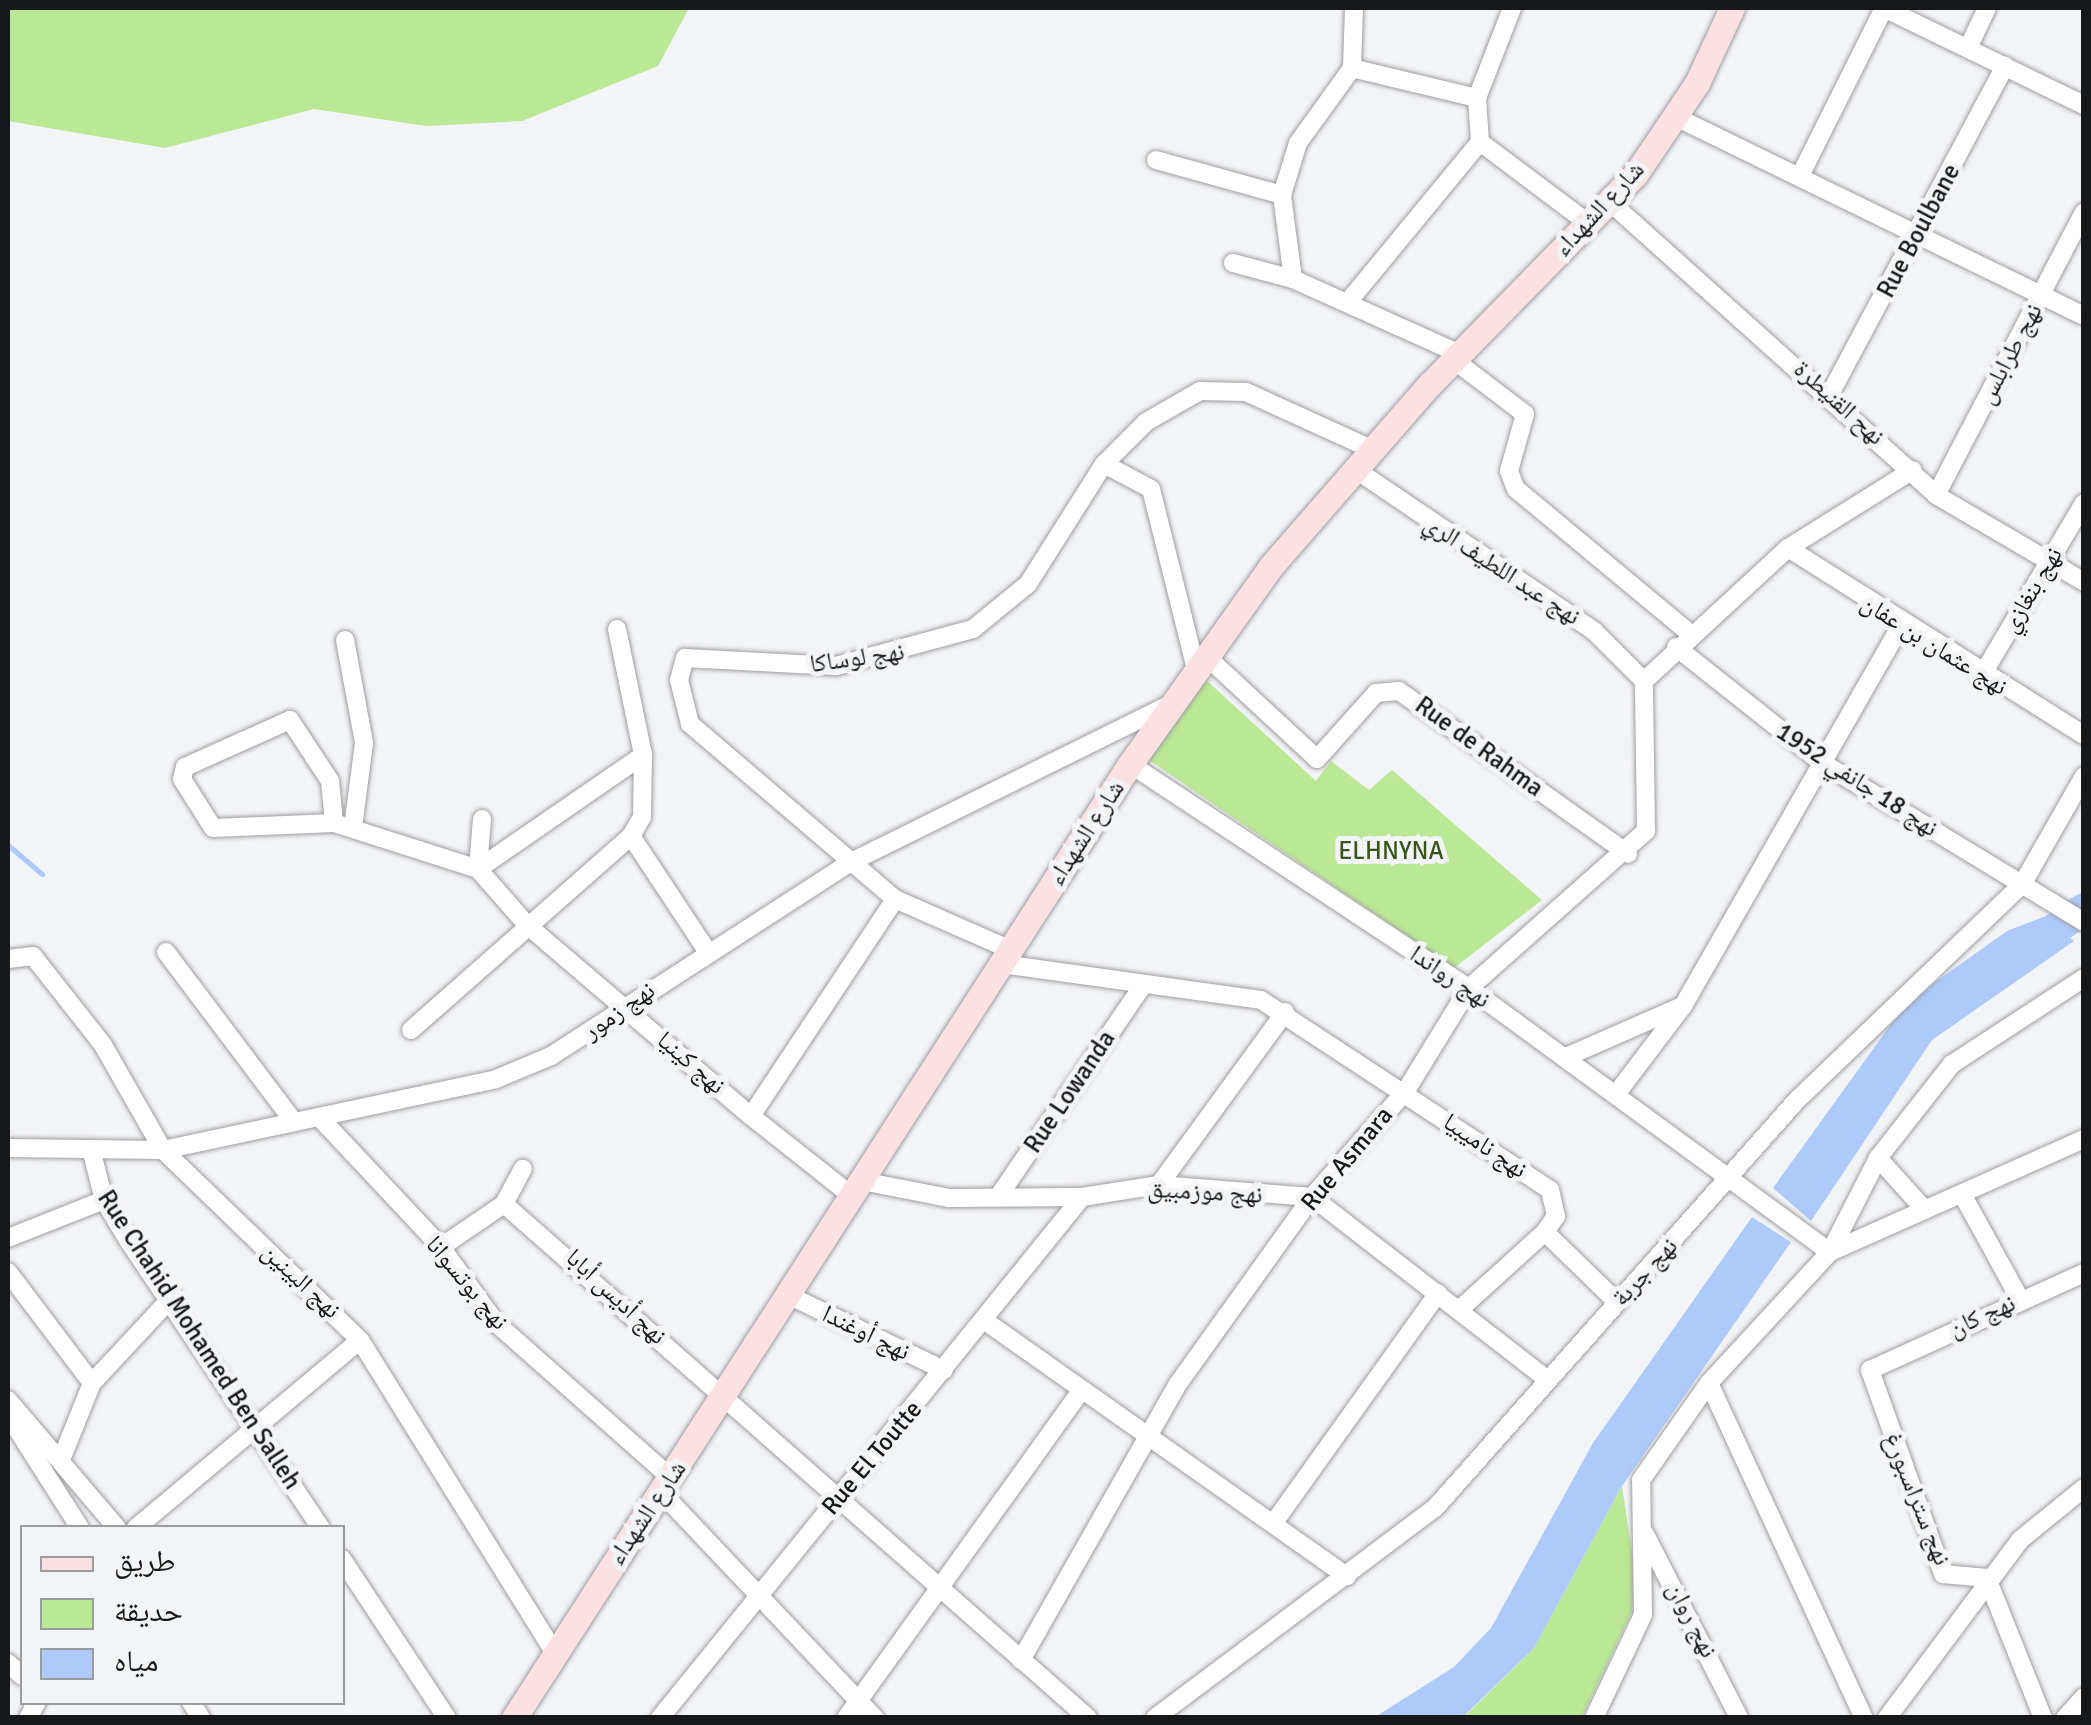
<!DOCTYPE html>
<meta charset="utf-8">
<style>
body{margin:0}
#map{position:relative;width:2091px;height:1725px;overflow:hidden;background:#f3f4f7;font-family:Signika,"Noto Naskh Arabic",sans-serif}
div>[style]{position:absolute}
.green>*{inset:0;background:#bbe895}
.water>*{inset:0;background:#aecafb}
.stream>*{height:5px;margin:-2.5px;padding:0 2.5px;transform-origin:2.5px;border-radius:2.5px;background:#aecafb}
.river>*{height:32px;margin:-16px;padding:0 16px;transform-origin:16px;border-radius:16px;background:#aecafb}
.roads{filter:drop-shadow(0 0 2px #9e9ea1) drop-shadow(0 0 2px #9e9ea1)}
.street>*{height:18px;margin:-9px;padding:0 9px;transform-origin:9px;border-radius:9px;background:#fff}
.secondary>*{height:25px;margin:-12.5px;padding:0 12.5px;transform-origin:12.5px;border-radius:12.5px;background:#fbe1e2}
span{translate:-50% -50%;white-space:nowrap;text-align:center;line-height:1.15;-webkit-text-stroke:10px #f3f4f7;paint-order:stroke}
.street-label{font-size:25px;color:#171819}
.park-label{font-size:25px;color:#375518}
.frame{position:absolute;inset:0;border:10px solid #171819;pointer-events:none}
.legend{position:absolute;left:20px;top:1525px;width:325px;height:180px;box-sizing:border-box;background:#f3f4f7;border:2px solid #9b9c9e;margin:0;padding:12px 18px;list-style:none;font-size:30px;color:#171819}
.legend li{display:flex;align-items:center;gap:20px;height:50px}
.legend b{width:50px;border:2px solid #9b9c9e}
</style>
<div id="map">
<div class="green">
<div style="clip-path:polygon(8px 8px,689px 8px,658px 66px,522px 121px,426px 126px,314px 109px,165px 148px,8px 121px)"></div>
<div style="clip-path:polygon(1204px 678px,1316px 781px,1331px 761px,1369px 790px,1392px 770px,1542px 900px,1454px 968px,1149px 760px)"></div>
<div style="clip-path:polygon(1622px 1486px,1636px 1578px,1632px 1612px,1582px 1717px,1463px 1718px,1534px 1648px)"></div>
</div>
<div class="water">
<div style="clip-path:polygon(2043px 917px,2074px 941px,1932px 1040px,1811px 1221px,1773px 1188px,1907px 1002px,2007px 931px)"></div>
<div style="clip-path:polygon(1752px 1217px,1791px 1242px,1622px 1486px,1534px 1648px,1463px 1717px,1375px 1717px,1454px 1667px,1491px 1628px,1593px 1443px)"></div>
</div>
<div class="stream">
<div style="left:8px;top:845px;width:45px;rotate:40.5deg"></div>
</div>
<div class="river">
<div style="left:2021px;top:952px;width:76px;rotate:-34.3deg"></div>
</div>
<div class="roads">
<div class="street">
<div style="left:1968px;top:48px;width:44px;rotate:-64.6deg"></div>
<div style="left:1352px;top:68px;width:129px;rotate:13.5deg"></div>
<div style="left:1674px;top:116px;width:456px;rotate:26deg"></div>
<div style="left:1480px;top:142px;width:135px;rotate:36.9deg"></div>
<div style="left:1156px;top:160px;width:131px;rotate:15.5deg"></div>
<div style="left:1800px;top:176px;width:188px;rotate:-63.4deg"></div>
<div style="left:1884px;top:8px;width:222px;rotate:25.9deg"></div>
<div style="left:1610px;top:202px;width:438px;rotate:41.9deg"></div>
<div style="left:1936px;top:495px;width:172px;rotate:30.4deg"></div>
<div style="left:1233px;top:263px;width:62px;rotate:14.9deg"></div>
<div style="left:1293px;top:279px;width:183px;rotate:24.2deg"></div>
<div style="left:1293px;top:279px;width:85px;rotate:-97.5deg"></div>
<div style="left:1282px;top:195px;width:54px;rotate:-72.9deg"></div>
<div style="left:1298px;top:143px;width:92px;rotate:-54.2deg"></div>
<div style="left:1352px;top:68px;width:60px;rotate:-88.1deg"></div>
<div style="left:1348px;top:302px;width:207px;rotate:-50.5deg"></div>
<div style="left:1480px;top:142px;width:44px;rotate:-93.9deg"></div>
<div style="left:1477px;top:98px;width:97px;rotate:-68.7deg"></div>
<div style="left:1454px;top:360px;width:89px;rotate:37.3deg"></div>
<div style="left:1525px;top:414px;width:59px;rotate:105.7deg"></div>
<div style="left:1509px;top:471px;width:19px;rotate:69deg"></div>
<div style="left:1516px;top:489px;width:224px;rotate:39.7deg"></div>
<div style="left:1830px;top:394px;width:372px;rotate:-61.9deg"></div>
<div style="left:1104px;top:464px;width:53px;rotate:28deg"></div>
<div style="left:1151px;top:489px;width:190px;rotate:76deg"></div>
<div style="left:1936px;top:495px;width:319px;rotate:-62.4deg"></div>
<div style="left:1788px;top:548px;width:350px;rotate:32.3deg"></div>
<div style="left:617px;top:629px;width:129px;rotate:78.3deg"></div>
<div style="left:643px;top:755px;width:62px;rotate:90.9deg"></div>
<div style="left:642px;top:817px;width:22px;rotate:120deg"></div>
<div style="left:631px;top:836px;width:138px;rotate:56.5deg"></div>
<div style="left:345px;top:640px;width:105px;rotate:79.5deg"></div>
<div style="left:364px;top:743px;width:86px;rotate:97.4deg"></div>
<div style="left:1676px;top:647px;width:185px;rotate:38.4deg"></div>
<div style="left:1821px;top:762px;width:308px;rotate:31.3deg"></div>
<div style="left:1207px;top:657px;width:150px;rotate:42.8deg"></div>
<div style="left:1317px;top:759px;width:89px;rotate:-48.2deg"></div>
<div style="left:1376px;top:693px;width:23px;rotate:-5deg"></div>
<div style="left:1399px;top:691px;width:281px;rotate:35.4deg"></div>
<div style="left:1981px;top:677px;width:202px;rotate:-59.4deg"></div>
<div style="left:1644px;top:681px;width:196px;rotate:-42.7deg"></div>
<div style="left:1788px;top:548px;width:147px;rotate:-32deg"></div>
<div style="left:1130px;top:764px;width:406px;rotate:33.5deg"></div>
<div style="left:1469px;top:988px;width:447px;rotate:36.2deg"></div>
<div style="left:1830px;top:1252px;width:278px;rotate:-24deg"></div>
<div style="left:482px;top:819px;width:50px;rotate:94.6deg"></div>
<div style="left:478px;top:869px;width:74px;rotate:48.8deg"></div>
<div style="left:527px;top:925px;width:294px;rotate:40.5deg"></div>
<div style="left:751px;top:1116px;width:260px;rotate:-56.4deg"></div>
<div style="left:334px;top:823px;width:42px;rotate:-95.4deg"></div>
<div style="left:330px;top:781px;width:73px;rotate:-123.3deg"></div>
<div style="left:290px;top:720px;width:115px;rotate:155.9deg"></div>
<div style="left:185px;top:767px;width:12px;rotate:104deg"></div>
<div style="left:182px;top:779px;width:58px;rotate:57.7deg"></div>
<div style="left:213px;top:828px;width:121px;rotate:-2.4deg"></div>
<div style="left:334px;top:823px;width:151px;rotate:17.7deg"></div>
<div style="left:478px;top:869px;width:201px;rotate:-34.6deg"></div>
<div style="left:1011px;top:950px;width:127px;rotate:-156.3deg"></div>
<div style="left:895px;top:899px;width:270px;rotate:-139.5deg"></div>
<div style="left:690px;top:724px;width:45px;rotate:-104deg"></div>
<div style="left:679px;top:680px;width:23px;rotate:-75deg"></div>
<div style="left:685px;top:658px;width:151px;rotate:3deg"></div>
<div style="left:836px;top:666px;width:142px;rotate:-15.1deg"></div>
<div style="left:973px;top:629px;width:71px;rotate:-39.3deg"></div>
<div style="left:1028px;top:584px;width:142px;rotate:-57.7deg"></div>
<div style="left:1104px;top:464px;width:59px;rotate:-45deg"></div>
<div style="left:1146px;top:422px;width:62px;rotate:-29.9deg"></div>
<div style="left:1200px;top:391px;width:46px;rotate:1.2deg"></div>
<div style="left:1246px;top:392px;width:137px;rotate:24.5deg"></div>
<div style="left:166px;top:952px;width:213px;rotate:53deg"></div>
<div style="left:8px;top:959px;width:25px;rotate:-7deg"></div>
<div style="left:33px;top:956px;width:113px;rotate:51.8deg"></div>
<div style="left:103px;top:1045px;width:121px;rotate:60.3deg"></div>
<div style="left:163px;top:1150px;width:274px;rotate:44deg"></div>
<div style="left:360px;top:1340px;width:369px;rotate:58.1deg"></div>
<div style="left:1002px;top:964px;width:261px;rotate:7.9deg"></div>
<div style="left:1261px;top:1000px;width:346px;rotate:33.3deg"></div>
<div style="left:1550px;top:1190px;width:27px;rotate:77deg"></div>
<div style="left:1556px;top:1216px;width:19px;rotate:125deg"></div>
<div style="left:1545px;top:1232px;width:116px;rotate:137.8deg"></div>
<div style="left:411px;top:1030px;width:293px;rotate:-41.4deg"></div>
<div style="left:1566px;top:1057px;width:127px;rotate:-23.7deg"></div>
<div style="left:1617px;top:1093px;width:109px;rotate:-52.8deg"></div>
<div style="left:1683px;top:1006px;width:437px;rotate:-60.2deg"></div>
<div style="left:751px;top:1116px;width:129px;rotate:38.4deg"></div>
<div style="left:320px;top:1118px;width:177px;rotate:46.8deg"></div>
<div style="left:441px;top:1247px;width:94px;rotate:54.1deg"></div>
<div style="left:496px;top:1323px;width:232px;rotate:41.5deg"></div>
<div style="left:8px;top:1148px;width:155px;rotate:0.7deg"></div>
<div style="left:163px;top:1150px;width:340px;rotate:-12deg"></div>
<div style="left:496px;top:1079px;width:60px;rotate:-22.7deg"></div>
<div style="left:551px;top:1056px;width:357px;rotate:-32.9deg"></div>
<div style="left:851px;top:862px;width:356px;rotate:-26.3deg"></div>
<div style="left:91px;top:1149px;width:53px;rotate:75.7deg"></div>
<div style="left:104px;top:1200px;width:47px;rotate:59deg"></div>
<div style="left:128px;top:1240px;width:347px;rotate:56.2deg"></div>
<div style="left:1878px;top:1158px;width:70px;rotate:47.9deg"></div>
<div style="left:862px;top:1181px;width:89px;rotate:11.1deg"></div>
<div style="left:949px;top:1198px;width:133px;rotate:-0.4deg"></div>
<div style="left:1082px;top:1197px;width:78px;rotate:-8.9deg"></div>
<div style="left:1159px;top:1185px;width:153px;rotate:4.5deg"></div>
<div style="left:1312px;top:1197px;width:299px;rotate:37.8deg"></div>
<div style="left:1159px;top:1185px;width:214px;rotate:-53.9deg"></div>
<div style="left:1962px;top:1194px;width:120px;rotate:61.1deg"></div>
<div style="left:998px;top:1197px;width:253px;rotate:-55.6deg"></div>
<div style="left:504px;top:1204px;width:778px;rotate:41.35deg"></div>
<div style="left:1545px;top:1232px;width:100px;rotate:44.2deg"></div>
<div style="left:8px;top:1238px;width:103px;rotate:-21.6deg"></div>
<div style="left:441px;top:1247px;width:76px;rotate:-34.3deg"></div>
<div style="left:504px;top:1204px;width:40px;rotate:-62deg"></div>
<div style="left:8px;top:1272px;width:139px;rotate:52.9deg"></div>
<div style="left:788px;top:1295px;width:173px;rotate:25.7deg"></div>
<div style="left:985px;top:1321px;width:443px;rotate:35.2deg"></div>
<div style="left:1709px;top:1383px;width:369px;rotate:65.2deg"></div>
<div style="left:8px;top:1400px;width:168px;rotate:49.6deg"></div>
<div style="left:8px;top:1415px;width:134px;rotate:57.5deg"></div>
<div style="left:61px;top:1460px;width:83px;rotate:-68.1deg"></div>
<div style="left:92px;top:1383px;width:119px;rotate:-47deg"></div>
<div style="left:660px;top:1491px;width:313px;rotate:46.6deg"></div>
<div style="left:1275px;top:1521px;width:280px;rotate:-54.4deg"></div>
<div style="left:136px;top:1528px;width:292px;rotate:-40deg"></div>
<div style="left:1645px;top:1534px;width:207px;rotate:62.9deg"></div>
<div style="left:342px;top:1559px;width:191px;rotate:56.6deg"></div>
<div style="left:1021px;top:1660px;width:318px;rotate:-60.4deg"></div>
<div style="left:1178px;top:1384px;width:230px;rotate:-54.4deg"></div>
<div style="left:1312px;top:1197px;width:140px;rotate:-48.5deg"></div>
<div style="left:1405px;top:1092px;width:122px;rotate:-58.4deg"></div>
<div style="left:1469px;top:988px;width:237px;rotate:-41.6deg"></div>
<div style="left:1646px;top:831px;width:150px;rotate:-90.8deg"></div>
<div style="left:1644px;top:681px;width:71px;rotate:-135deg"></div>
<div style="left:1594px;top:631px;width:291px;rotate:-145.9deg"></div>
<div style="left:8px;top:1663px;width:19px;rotate:43deg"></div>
<div style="left:191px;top:1702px;width:19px;rotate:58deg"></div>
<div style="left:28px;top:1718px;width:18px;rotate:-61deg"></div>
<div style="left:660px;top:1718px;width:670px;rotate:-50.99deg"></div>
<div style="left:846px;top:1718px;width:401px;rotate:-54.3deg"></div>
<div style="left:1155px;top:1718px;width:350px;rotate:-36.9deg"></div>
<div style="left:1435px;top:1508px;width:545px;rotate:-48.42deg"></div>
<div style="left:1797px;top:1100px;width:313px;rotate:-43.8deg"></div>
<div style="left:2023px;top:883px;width:123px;rotate:-60.3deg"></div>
<div style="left:1594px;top:1718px;width:114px;rotate:-64.6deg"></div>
<div style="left:1643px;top:1615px;width:135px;rotate:-90.8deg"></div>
<div style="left:1641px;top:1480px;width:118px;rotate:-55deg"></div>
<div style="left:1709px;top:1383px;width:178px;rotate:-47.3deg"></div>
<div style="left:1830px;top:1252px;width:106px;rotate:-62.9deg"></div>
<div style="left:1878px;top:1158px;width:120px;rotate:-51.8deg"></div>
<div style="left:1952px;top:1064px;width:158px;rotate:-33.1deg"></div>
<div style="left:1887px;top:1718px;width:222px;rotate:-53.2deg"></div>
<div style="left:2020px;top:1540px;width:82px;rotate:-39.1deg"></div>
<div style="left:2043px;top:1718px;width:151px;rotate:-111.8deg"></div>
<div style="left:1987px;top:1578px;width:44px;rotate:-174.8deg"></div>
<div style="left:1943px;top:1574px;width:217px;rotate:-109.7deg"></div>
<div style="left:1870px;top:1370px;width:235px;rotate:-24.4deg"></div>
<div style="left:2065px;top:1718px;width:28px;rotate:-48deg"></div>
</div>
<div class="secondary">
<div style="left:514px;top:1718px;width:1136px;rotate:-57.15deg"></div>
<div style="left:1130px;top:764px;width:243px;rotate:-54.5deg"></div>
<div style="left:1271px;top:566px;width:242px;rotate:-48.9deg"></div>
<div style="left:1430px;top:384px;width:293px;rotate:-45.6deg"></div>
<div style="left:1635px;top:175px;width:111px;rotate:-56deg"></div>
<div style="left:1697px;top:83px;width:83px;rotate:-65deg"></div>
</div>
</div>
<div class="street-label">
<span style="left:1599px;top:209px;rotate:-47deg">شارع الشهداء</span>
<span style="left:1919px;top:231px;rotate:-62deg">Rue Boulbane</span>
<span style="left:2010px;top:354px;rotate:-62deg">نهج طرابلس</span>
<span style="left:1839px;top:403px;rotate:42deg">نهح القنيطرة</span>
<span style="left:1502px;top:570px;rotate:33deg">نهج عبد اللطيف الري</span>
<span style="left:2032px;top:590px;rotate:-59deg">نهج بنغازي</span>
<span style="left:1934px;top:645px;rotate:32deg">نهج عثمان بن عفان</span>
<span style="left:857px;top:658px;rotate:-8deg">نهج لوساكا</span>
<span style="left:1479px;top:747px;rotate:36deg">Rue de Rahma</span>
<span style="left:1857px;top:780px;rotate:33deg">نهج 18 جانفي 1952</span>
<span style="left:1086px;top:833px;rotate:-57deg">شارع الشهداء</span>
<span style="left:1450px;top:977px;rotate:34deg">نهج رواندا</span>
<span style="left:619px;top:1011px;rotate:-35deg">نهج زمور</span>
<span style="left:691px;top:1063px;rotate:41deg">نهج كينيا</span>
<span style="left:1070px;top:1092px;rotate:-56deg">Rue Lowanda</span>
<span style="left:1485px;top:1146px;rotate:34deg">نهج ناميبيا</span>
<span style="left:1347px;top:1159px;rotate:-50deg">Rue Asmara</span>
<span style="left:1205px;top:1192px;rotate:3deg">نهج موزمبيق</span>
<span style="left:1645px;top:1272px;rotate:-47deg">نهج جربة</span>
<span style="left:301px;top:1281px;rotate:43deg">نهج البينين</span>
<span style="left:467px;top:1283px;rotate:50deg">نهج بوتسوانا</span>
<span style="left:616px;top:1297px;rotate:43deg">نهج أديس أبابا</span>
<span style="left:1982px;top:1316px;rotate:-24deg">نهج كان</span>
<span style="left:866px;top:1333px;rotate:26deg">نهج أوغندا</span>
<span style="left:199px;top:1340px;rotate:57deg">Rue Chahid Mohamed Ben Salleh</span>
<span style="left:872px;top:1458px;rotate:-50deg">Rue El Toutte</span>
<span style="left:1917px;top:1499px;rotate:68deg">نهج ستراسبورغ</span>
<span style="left:647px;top:1513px;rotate:-56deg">شارع الشهداء</span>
<span style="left:1692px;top:1620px;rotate:63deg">نهج روان</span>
</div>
<div class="park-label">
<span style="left:1391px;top:851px">ELHNYNA</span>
</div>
<div class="frame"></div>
<ul class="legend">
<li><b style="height:12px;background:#fbe1e2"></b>طريق</li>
<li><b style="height:28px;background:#bbe895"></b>حديقة</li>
<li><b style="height:28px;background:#aecafb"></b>مياه</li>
</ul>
</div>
